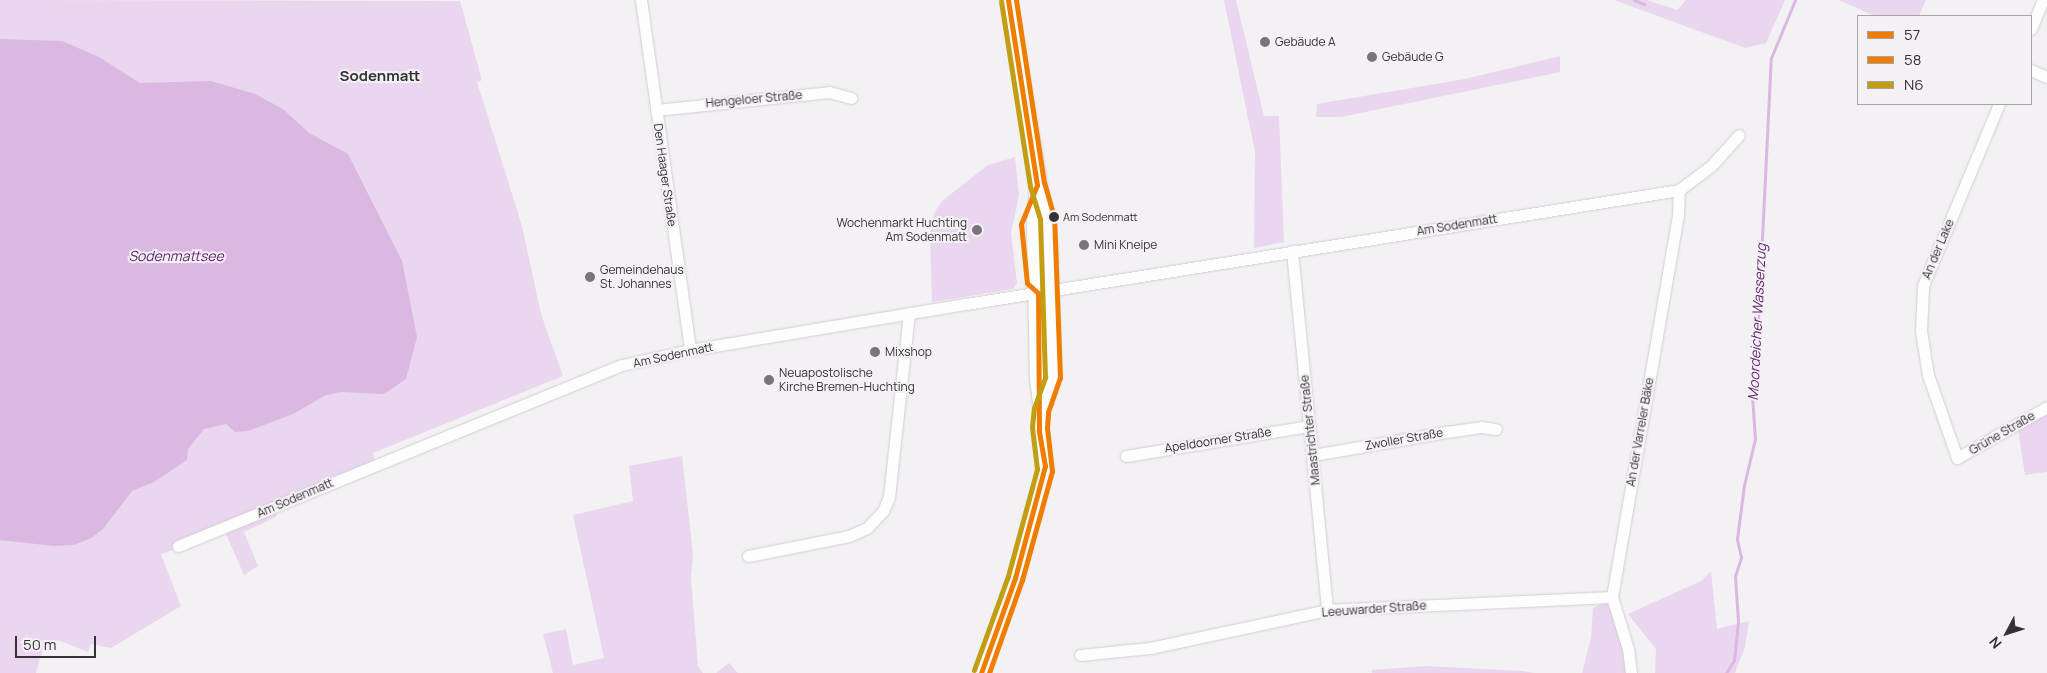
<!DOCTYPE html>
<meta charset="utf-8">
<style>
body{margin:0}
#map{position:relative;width:2047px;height:673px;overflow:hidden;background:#f3f1f4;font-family:Manrope,sans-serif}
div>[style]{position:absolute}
.green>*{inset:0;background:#ead6ef}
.water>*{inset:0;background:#dab8e2}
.stream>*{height:3px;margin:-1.5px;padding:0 1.5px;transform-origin:1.5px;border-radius:1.5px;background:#dab8e2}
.roads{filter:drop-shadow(0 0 1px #d0ced0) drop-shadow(0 0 1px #d0ced0)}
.street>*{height:11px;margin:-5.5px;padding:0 5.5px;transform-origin:5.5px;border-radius:5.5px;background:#fdfdfd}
.secondary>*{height:15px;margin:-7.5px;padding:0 7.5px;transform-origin:7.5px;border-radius:7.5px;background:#fdfdfd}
.bus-1>*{height:5px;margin:-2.5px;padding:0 2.5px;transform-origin:2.5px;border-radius:2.5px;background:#ef7d00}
.bus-2>*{height:5px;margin:-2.5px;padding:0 2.5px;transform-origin:2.5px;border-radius:2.5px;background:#ef7d00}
.bus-3>*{height:5px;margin:-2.5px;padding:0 2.5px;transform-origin:2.5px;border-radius:2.5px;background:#c19e13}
.dots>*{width:14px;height:14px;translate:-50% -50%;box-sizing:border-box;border:2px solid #f4f0f5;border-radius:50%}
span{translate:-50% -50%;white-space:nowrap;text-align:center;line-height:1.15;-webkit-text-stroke:4px #f4f0f5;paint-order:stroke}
.bus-label{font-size:11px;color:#343234}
.left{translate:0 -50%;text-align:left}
.poi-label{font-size:12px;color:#343234}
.right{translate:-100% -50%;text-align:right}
.street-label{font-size:12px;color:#343234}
.water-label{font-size:14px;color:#60266c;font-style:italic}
.quarter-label{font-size:15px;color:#343234;font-weight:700}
.legend{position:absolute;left:1857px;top:15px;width:175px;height:90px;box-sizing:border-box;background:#f4f0f5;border:1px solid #a7a4a8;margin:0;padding:6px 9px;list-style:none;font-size:15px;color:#343234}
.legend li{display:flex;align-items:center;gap:10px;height:25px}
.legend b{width:25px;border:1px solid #a7a4a8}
.north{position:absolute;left:1982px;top:608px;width:50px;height:50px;-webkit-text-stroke:4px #f4f0f5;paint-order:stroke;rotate:230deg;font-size:14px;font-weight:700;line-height:20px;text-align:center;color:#343234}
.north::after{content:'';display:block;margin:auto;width:18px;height:22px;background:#343234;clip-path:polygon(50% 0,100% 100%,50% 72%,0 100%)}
.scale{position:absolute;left:15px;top:636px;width:81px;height:22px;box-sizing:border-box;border:2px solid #343234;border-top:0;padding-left:6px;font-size:15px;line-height:18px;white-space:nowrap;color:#343234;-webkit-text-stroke:4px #f4f0f5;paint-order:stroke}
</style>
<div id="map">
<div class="green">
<div style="clip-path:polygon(0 0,460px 1px,482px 80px,477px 82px,522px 226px,541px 314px,563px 376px,373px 453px,377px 470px,277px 511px,276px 517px,244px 532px,258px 566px,244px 575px,225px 532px,161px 554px,181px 606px,111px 648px,91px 644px,88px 652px,58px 640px,44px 645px,36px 673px,0 673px)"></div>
<div style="clip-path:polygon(1224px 0,1236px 0,1264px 116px,1279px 116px,1284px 242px,1254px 248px,1255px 152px)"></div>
<div style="clip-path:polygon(1614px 0,1647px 0,1677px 10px,1686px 0,1785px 0,1766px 43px,1745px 48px)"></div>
<div style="clip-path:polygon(1839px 0,1926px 0,1919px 16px,1875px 16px)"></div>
<div style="clip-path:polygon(1560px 56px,1560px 72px,1341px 117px,1316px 117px,1317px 104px,1465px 79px)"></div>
<div style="clip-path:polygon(1015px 157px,1019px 195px,1011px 233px,1017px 283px,1013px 289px,932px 302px,930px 235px,934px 213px,942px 201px,988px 165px)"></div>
<div style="clip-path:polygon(2047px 413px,2047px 472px,2025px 475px,2018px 430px)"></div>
<div style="clip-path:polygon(682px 456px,693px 554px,691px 578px,698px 666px,703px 673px,553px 673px,543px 634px,566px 629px,573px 665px,604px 658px,573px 515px,633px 501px,629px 466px)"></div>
<div style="clip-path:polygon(1711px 571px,1717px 629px,1749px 621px,1745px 647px,1735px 673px,1655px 673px,1656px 649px,1628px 614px,1701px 581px)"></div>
<div style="clip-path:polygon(1606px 602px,1614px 616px,1629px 673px,1582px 673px,1591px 638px,1593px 608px)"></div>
<div style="clip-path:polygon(729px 663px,738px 673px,716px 673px)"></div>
<div style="clip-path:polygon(1426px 666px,1522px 671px,1534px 673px,1372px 673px,1372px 670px)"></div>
</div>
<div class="water">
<div style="clip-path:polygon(0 39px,62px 41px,99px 57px,140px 83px,211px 81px,255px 94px,283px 109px,309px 133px,348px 154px,402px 261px,417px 337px,406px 379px,384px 394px,341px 392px,326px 395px,293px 414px,248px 431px,235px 432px,226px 424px,204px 429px,188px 449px,187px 460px,154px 482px,132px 491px,103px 529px,91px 538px,74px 545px,54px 546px,0 540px)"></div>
</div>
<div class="stream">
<div style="left:1634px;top:0;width:11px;rotate:22deg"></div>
<div style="left:1726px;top:673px;width:15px;rotate:-58deg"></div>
<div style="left:1734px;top:660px;width:39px;rotate:-84deg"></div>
<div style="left:1738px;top:621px;width:45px;rotate:-93.8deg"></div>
<div style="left:1735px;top:576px;width:20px;rotate:-72deg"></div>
<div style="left:1741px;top:557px;width:18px;rotate:-103deg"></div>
<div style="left:1737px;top:539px;width:54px;rotate:-82.6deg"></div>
<div style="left:1744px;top:485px;width:47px;rotate:-76.6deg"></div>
<div style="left:1755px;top:439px;width:58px;rotate:-93.9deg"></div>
<div style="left:1751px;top:381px;width:21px;rotate:-76deg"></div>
<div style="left:1756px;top:361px;width:303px;rotate:-87.2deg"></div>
<div style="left:1771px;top:58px;width:63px;rotate:-67.5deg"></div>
</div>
<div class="roads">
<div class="street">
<div style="left:641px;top:0;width:353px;rotate:82deg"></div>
<div style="left:2031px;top:29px;width:31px;rotate:-68deg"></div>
<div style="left:2031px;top:70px;width:17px;rotate:24deg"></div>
<div style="left:1999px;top:104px;width:197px;rotate:112.7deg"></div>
<div style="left:1923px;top:286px;width:45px;rotate:92.5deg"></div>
<div style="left:1921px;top:331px;width:45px;rotate:81deg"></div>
<div style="left:1928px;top:375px;width:88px;rotate:70.7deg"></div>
<div style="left:1957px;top:458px;width:103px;rotate:-29.5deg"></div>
<div style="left:656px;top:110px;width:174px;rotate:-5.9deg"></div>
<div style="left:829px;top:92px;width:23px;rotate:15deg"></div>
<div style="left:1292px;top:251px;width:361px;rotate:84.4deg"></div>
<div style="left:1313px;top:455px;width:135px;rotate:-9.8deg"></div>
<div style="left:1446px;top:432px;width:35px;rotate:-8deg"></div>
<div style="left:1481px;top:427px;width:15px;rotate:8deg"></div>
<div style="left:1126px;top:456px;width:186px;rotate:-9.3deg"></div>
<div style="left:178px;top:546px;width:479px;rotate:-22.2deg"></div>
<div style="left:622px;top:365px;width:70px;rotate:-12.4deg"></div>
<div style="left:690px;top:350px;width:280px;rotate:-9.5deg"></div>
<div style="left:966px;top:304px;width:722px;rotate:-9.08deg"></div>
<div style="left:1679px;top:190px;width:41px;rotate:-37.1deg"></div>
<div style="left:1712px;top:165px;width:40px;rotate:-48deg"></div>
<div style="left:748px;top:556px;width:103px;rotate:-11.2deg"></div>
<div style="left:849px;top:536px;width:20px;rotate:-24deg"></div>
<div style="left:867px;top:528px;width:23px;rotate:-47deg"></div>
<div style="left:883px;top:511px;width:15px;rotate:-67deg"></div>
<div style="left:889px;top:497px;width:184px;rotate:-83.8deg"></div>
<div style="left:1080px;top:655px;width:70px;rotate:-5.7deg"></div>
<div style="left:1150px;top:648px;width:181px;rotate:-12.1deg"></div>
<div style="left:1327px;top:610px;width:285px;rotate:-2.6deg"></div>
<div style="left:1631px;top:673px;width:24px;rotate:-97deg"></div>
<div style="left:1628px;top:649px;width:54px;rotate:-107.1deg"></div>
<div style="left:1612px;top:597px;width:388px;rotate:-80.2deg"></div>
<div style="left:1678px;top:215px;width:25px;rotate:-88deg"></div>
</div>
<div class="secondary">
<div style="left:1008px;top:0;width:245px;rotate:80.4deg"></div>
<div style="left:1049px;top:242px;width:136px;rotate:88.3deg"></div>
<div style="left:1053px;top:378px;width:30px;rotate:110deg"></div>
<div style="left:981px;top:673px;width:101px;rotate:-70.3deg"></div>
<div style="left:1015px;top:578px;width:116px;rotate:-75deg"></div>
<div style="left:1045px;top:466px;width:36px;rotate:-100deg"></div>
<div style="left:1039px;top:431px;width:21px;rotate:-85deg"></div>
<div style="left:1041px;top:410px;width:32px;rotate:-97deg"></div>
<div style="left:1037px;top:378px;width:153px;rotate:-91.1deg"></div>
<div style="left:1034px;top:225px;width:40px;rotate:-85.7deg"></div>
</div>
</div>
<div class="bus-1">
<div style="left:981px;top:673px;width:101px;rotate:-70.3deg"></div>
<div style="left:1015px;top:578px;width:116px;rotate:-75deg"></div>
<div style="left:1045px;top:466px;width:36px;rotate:-100deg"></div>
<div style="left:1039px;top:431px;width:138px;rotate:-90.4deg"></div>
<div style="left:1038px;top:293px;width:15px;rotate:-138deg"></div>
<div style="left:1027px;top:283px;width:59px;rotate:-95.8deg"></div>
<div style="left:1021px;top:224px;width:42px;rotate:-67.7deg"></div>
<div style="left:1037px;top:185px;width:187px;rotate:-98.9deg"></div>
</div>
<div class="bus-2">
<div style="left:989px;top:673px;width:99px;rotate:-70.5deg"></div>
<div style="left:1022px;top:580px;width:113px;rotate:-74.6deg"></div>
<div style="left:1052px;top:471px;width:43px;rotate:-96.6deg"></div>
<div style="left:1047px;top:428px;width:16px;rotate:-86deg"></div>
<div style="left:1048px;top:412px;width:36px;rotate:-71deg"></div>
<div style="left:1060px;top:378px;width:161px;rotate:-92.1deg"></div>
<div style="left:1054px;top:217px;width:35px;rotate:-106deg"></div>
<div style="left:1044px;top:183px;width:185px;rotate:-98.7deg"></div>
</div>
<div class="bus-3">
<div style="left:974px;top:670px;width:100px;rotate:-70.1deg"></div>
<div style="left:1008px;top:576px;width:111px;rotate:-74.8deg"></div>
<div style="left:1037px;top:469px;width:42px;rotate:-96.8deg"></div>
<div style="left:1032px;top:427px;width:19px;rotate:-84deg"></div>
<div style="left:1034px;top:408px;width:33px;rotate:-70deg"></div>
<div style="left:1045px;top:377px;width:158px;rotate:-91.8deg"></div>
<div style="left:1040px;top:219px;width:34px;rotate:-107deg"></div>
<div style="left:1030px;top:186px;width:187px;rotate:-98.9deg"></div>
</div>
<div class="dots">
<div style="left:1265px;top:42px;background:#777577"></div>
<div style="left:1372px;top:57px;background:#777577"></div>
<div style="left:1054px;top:217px;background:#343234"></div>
<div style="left:977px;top:230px;background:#777577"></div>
<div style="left:1084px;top:245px;background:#777577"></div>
<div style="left:590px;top:277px;background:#777577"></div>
<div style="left:875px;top:352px;background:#777577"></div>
<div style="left:769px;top:380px;background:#777577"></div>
</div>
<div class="bus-label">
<span class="left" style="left:1063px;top:217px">Am Sodenmatt</span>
</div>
<div class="poi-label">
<span class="left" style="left:1275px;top:42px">Gebäude A</span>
<span class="left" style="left:1382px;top:57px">Gebäude G</span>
<span class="right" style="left:967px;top:230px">Wochenmarkt Huchting<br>Am Sodenmatt</span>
<span class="left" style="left:1094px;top:245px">Mini Kneipe</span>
<span class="left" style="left:600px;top:277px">Gemeindehaus<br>St. Johannes</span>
<span class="left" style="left:885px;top:352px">Mixshop</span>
<span class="left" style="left:779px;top:380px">Neuapostolische<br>Kirche Bremen-Huchting</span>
</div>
<div class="street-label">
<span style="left:754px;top:99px;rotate:-5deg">Hengeloer Straße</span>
<span style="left:665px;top:175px;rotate:82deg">Den Haager Straße</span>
<span style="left:1457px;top:225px;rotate:-9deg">Am Sodenmatt</span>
<span style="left:1938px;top:249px;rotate:-67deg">An der Lake</span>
<span style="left:673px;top:355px;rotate:-12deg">Am Sodenmatt</span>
<span style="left:1310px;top:430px;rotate:-96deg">Maastrichter Straße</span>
<span style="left:1640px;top:432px;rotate:-80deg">An der Varreler Bäke</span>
<span style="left:2002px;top:433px;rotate:-30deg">Grüne Straße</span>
<span style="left:1404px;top:439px;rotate:-10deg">Zwoller Straße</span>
<span style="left:1218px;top:440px;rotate:-9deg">Apeldoorner Straße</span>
<span style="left:295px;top:498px;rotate:-23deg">Am Sodenmatt</span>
<span style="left:1374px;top:609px;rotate:-4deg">Leeuwarder Straße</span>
</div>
<div class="water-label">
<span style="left:176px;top:256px">Sodenmattsee</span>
<span style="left:1757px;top:322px;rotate:-87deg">Moordeicher Wasserzug</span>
</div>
<div class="quarter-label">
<span style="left:380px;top:76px">Sodenmatt</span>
</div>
<ul class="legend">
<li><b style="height:6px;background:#ef7d00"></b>57</li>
<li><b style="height:6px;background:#ef7d00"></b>58</li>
<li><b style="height:6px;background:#c19e13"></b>N6</li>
</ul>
<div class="north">N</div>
<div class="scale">50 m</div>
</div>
